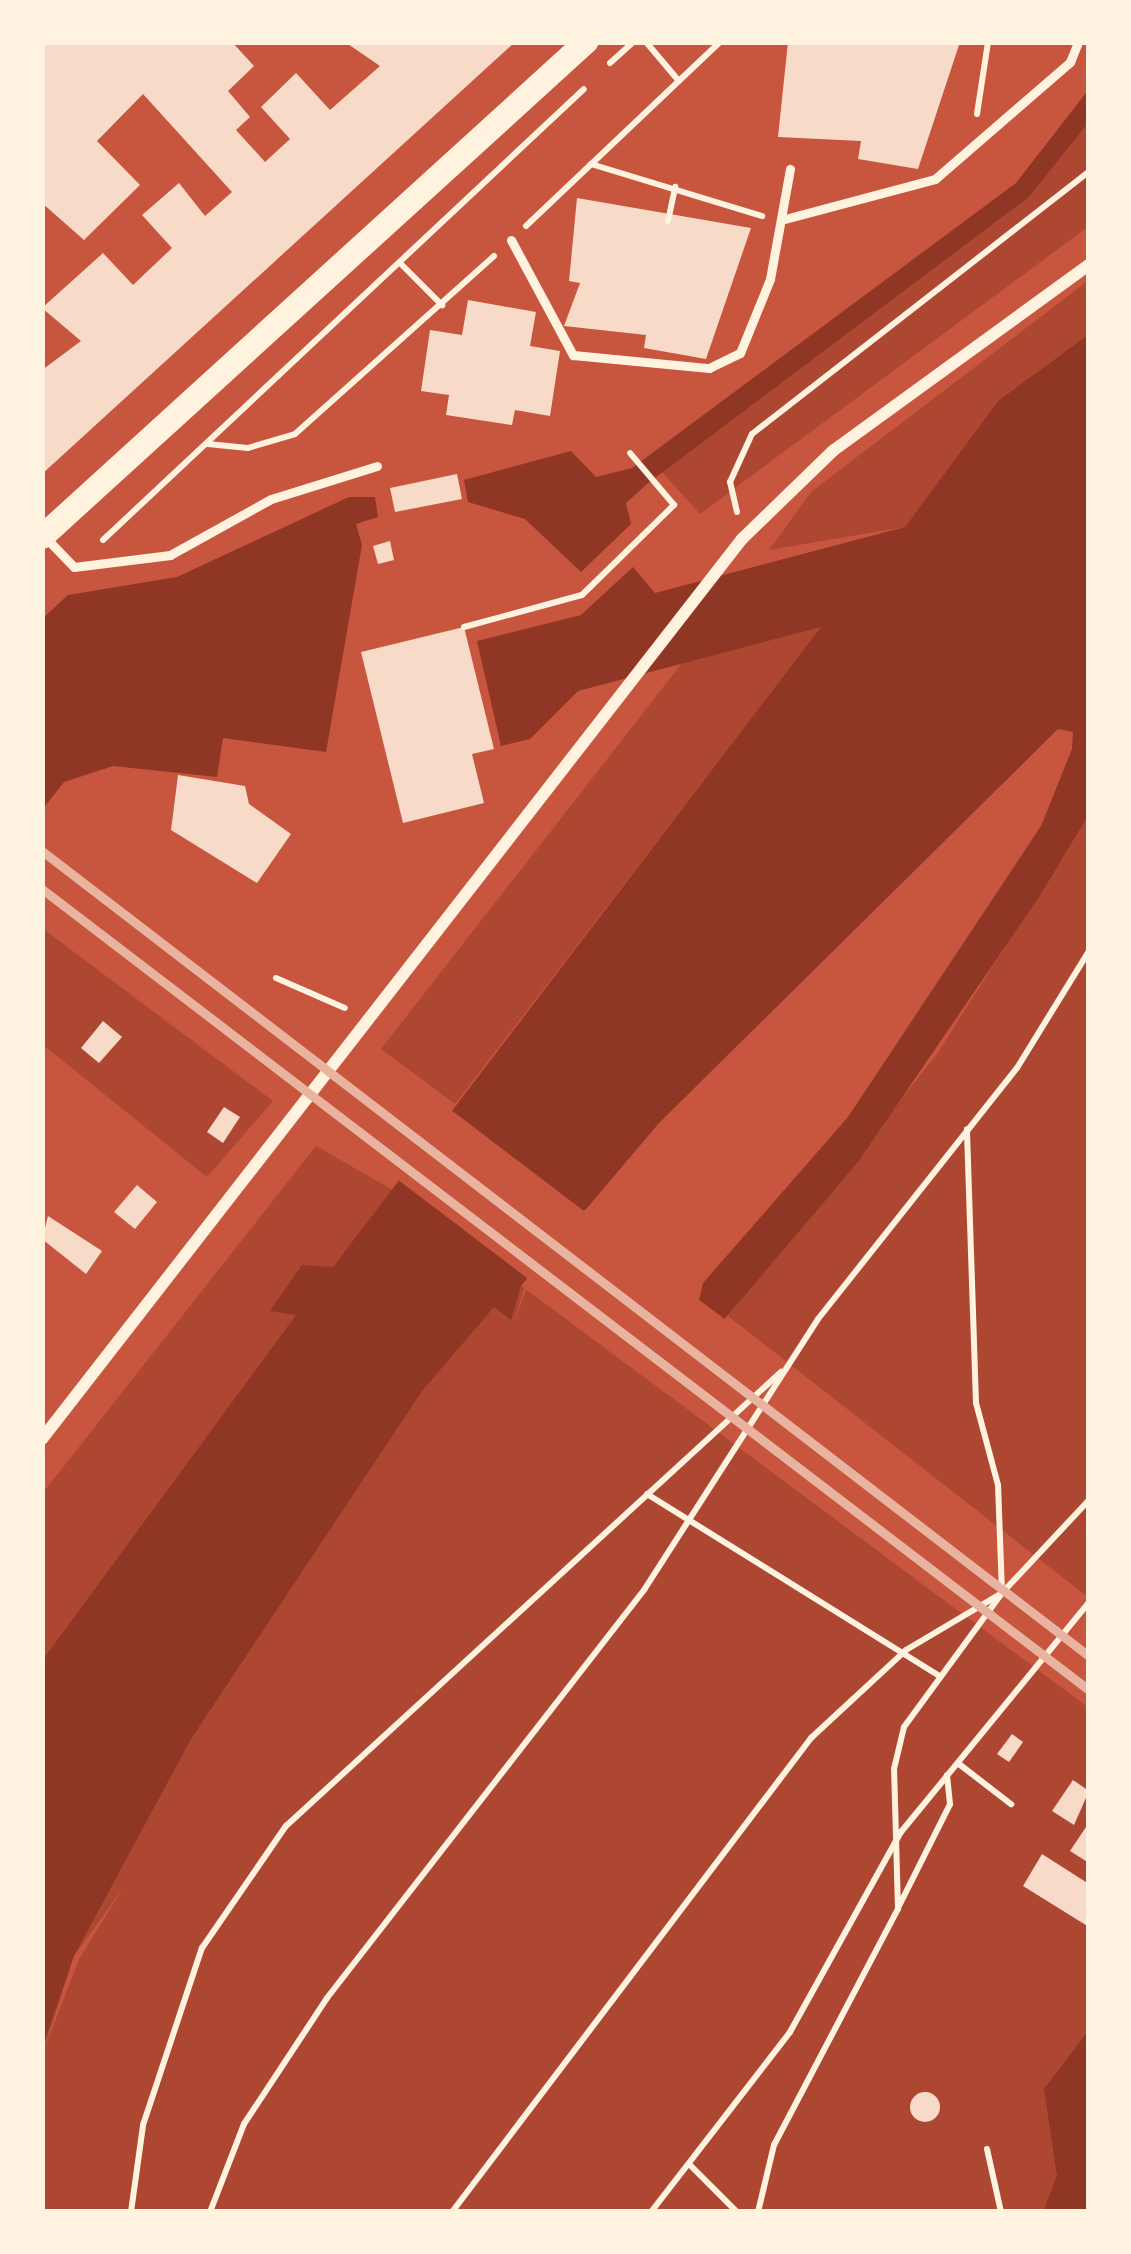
<!DOCTYPE html>
<style>
body{margin:0}
#map{position:relative;width:1131px;height:2254px;overflow:hidden;background:#c8553d;font-family:Arial,sans-serif}
div>[style]{position:absolute}
.green>*{inset:0;background:#ae4732}
.water>*{inset:0;background:#8f3625}
.pier>*{inset:0;background:#c8553d}
.building>*{inset:0;background:#f7dbc8}
.round{border-radius:50%}
.path>*{height:6px;margin:-3px;padding:0 3px;transform-origin:3px;border-radius:3px;background:#fff3e0}
.service>*{height:9px;margin:-4.5px;padding:0 4.5px;transform-origin:4.5px;border-radius:4.5px;background:#fff3e0}
.minor>*{height:12px;margin:-6px;padding:0 6px;transform-origin:6px;border-radius:6px;background:#fff3e0}
.secondary>*{height:24px;margin:-12px;padding:0 12px;transform-origin:12px;border-radius:12px;background:#fff3e0}
.rail>*{height:9px;margin:-4.5px;padding:0 4.5px;transform-origin:4.5px;border-radius:4.5px;background:#e9b49f}
span{translate:-50% -50%;white-space:nowrap;text-align:center;line-height:1.15;-webkit-text-stroke:10px #fff3e0;paint-order:stroke}
.frame{position:absolute;inset:0;border:45px solid #fff3e0;pointer-events:none}
</style>
<div id="map">
<div class="green">
<div style="clip-path:polygon(1089px 122px,1089px 226px,700px 514px,662px 472px,1029px 197px)"></div>
<div style="clip-path:polygon(1089px 280px,1089px 334px,998px 401px,905px 527px,769px 550px,811px 492px)"></div>
<div style="clip-path:polygon(823px 626px,455px 1104px,381px 1049px,682px 663px)"></div>
<div style="clip-path:polygon(1089px 814px,1089px 1598px,728px 1316px,937px 1054px)"></div>
<div style="clip-path:polygon(42px 928px,273px 1101px,207px 1177px,42px 1044px)"></div>
<div style="clip-path:polygon(316px 1146px,391px 1189px,1089px 1708px,1089px 2212px,42px 2212px,42px 1494px)"></div>
</div>
<div class="water">
<div style="clip-path:polygon(1089px 89px,1089px 122px,1029px 197px,647px 484px,626px 503px,631px 524px,581px 572px,525px 519px,468px 502px,464px 480px,571px 451px,596px 477px,632px 468px,1016px 183px)"></div>
<div style="clip-path:polygon(1089px 334px,1089px 814px,1039px 897px,858px 1162px,683px 1368px,703px 1283px,848px 1117px,1041px 826px,1072px 749px,1073px 732px,1058px 729px,659px 1123px,521px 1286px,511px 1320px,494px 1307px,422px 1391px,191px 1739px,74px 1956px,42px 2049px,42px 1661px,296px 1315px,270px 1311px,302px 1265px,333px 1267px,821px 627px,578px 691px,530px 739px,501px 746px,477px 641px,581px 615px,633px 567px,655px 593px,905px 527px,998px 401px)"></div>
<div style="clip-path:polygon(349px 497px,375px 497px,378px 517px,356px 524px,362px 545px,326px 752px,223px 738px,217px 777px,113px 766px,64px 782px,42px 810px,42px 619px,68px 595px,177px 577px)"></div>
<div style="clip-path:polygon(1089px 2030px,1089px 2212px,1043px 2212px,1057px 2176px,1044px 2089px)"></div>
</div>
<div class="pier">
<div style="clip-path:polygon(446px 1106px,584px 1211px,618px 1181px,526px 1290px,513px 1326px,527px 1278px,393px 1176px)"></div>
<div style="clip-path:polygon(694px 1296px,730px 1323px,682px 1374px,677px 1367px)"></div>
<div style="clip-path:polygon(124px 1887px,79px 1959px,42px 2055px,74px 1956px)"></div>
</div>
<div class="building">
<div style="clip-path:polygon(42px 42px,232px 42px,254px 66px,228px 91px,250px 117px,236px 130px,265px 162px,290px 139px,261px 107px,296px 73px,330px 110px,380px 66px,345px 42px,515px 42px,42px 474px,42px 370px,81px 341px,42px 308px,103px 253px,133px 285px,172px 248px,142px 215px,179px 183px,205px 216px,232px 192px,143px 94px,97px 141px,140px 185px,84px 240px,42px 203px)"></div>
<div style="clip-path:polygon(788px 42px,960px 42px,918px 169px,858px 159px,861px 141px,778px 137px)"></div>
<div style="clip-path:polygon(577px 198px,751px 228px,706px 359px,644px 348px,646px 335px,564px 326px,580px 283px,569px 281px)"></div>
<div style="clip-path:polygon(468px 300px,536px 312px,530px 346px,560px 351px,550px 416px,515px 410px,512px 425px,446px 415px,449px 395px,421px 391px,430px 330px,462px 335px)"></div>
<div style="clip-path:polygon(457px 474px,462px 499px,395px 512px,390px 488px)"></div>
<div style="clip-path:polygon(390px 541px,394px 560px,378px 564px,373px 546px)"></div>
<div style="clip-path:polygon(464px 627px,494px 749px,472px 754px,484px 803px,403px 823px,361px 652px)"></div>
<div style="clip-path:polygon(178px 775px,245px 786px,249px 804px,291px 834px,257px 883px,171px 830px)"></div>
<div style="clip-path:polygon(103px 1021px,122px 1037px,99px 1063px,81px 1048px)"></div>
<div style="clip-path:polygon(224px 1107px,240px 1117px,223px 1143px,207px 1132px)"></div>
<div style="clip-path:polygon(137px 1185px,157px 1202px,135px 1229px,114px 1212px)"></div>
<div style="clip-path:polygon(48px 1216px,102px 1251px,86px 1274px,42px 1239px)"></div>
<div style="clip-path:polygon(1012px 1734px,1023px 1742px,1009px 1762px,997px 1754px)"></div>
<div style="clip-path:polygon(1073px 1780px,1089px 1791px,1074px 1825px,1052px 1811px)"></div>
<div style="clip-path:polygon(1086px 1827px,1089px 1829px,1089px 1863px,1070px 1851px)"></div>
<div style="clip-path:polygon(1042px 1854px,1089px 1884px,1089px 1927px,1023px 1886px)"></div>
<div class="round" style="left:910px;top:2092px;width:30px;height:30px"></div>
</div>
<div class="path">
<div style="left:646px;top:42px;width:51px;rotate:49.8deg"></div>
<div style="left:610px;top:63px;width:31px;rotate:-42deg"></div>
<div style="left:977px;top:114px;width:73px;rotate:-81.3deg"></div>
<div style="left:591px;top:164px;width:179px;rotate:16.9deg"></div>
<div style="left:668px;top:221px;width:35px;rotate:-78deg"></div>
<div style="left:526px;top:226px;width:267px;rotate:-43.5deg"></div>
<div style="left:402px;top:265px;width:57px;rotate:45deg"></div>
<div style="left:208px;top:444px;width:40px;rotate:5.7deg"></div>
<div style="left:248px;top:448px;width:49px;rotate:-16.6deg"></div>
<div style="left:295px;top:434px;width:267px;rotate:-41.8deg"></div>
<div style="left:737px;top:512px;width:31px;rotate:-103deg"></div>
<div style="left:730px;top:482px;width:53px;rotate:-65.4deg"></div>
<div style="left:752px;top:434px;width:427px;rotate:-37.9deg"></div>
<div style="left:103px;top:540px;width:659px;rotate:-43.16deg"></div>
<div style="left:464px;top:627px;width:122px;rotate:-15.2deg"></div>
<div style="left:582px;top:595px;width:129px;rotate:-44.4deg"></div>
<div style="left:674px;top:505px;width:68px;rotate:-130.2deg"></div>
<div style="left:276px;top:978px;width:75px;rotate:23.5deg"></div>
<div style="left:647px;top:1494px;width:344px;rotate:31.9deg"></div>
<div style="left:959px;top:1764px;width:66px;rotate:37.6deg"></div>
<div style="left:899px;top:1906px;width:114px;rotate:-63.4deg"></div>
<div style="left:950px;top:1804px;width:29px;rotate:-96deg"></div>
<div style="left:987px;top:2149px;width:65px;rotate:77.5deg"></div>
<div style="left:689px;top:2164px;width:68px;rotate:45deg"></div>
<div style="left:131px;top:2212px;width:88px;rotate:-82.1deg"></div>
<div style="left:143px;top:2125px;width:187px;rotate:-71.6deg"></div>
<div style="left:202px;top:1948px;width:148px;rotate:-55.5deg"></div>
<div style="left:286px;top:1826px;width:672px;rotate:-42.53deg"></div>
<div style="left:210px;top:2212px;width:94px;rotate:-68.9deg"></div>
<div style="left:244px;top:2124px;width:151px;rotate:-56.6deg"></div>
<div style="left:327px;top:1998px;width:517px;rotate:-52.15deg"></div>
<div style="left:644px;top:1590px;width:322px;rotate:-57.3deg"></div>
<div style="left:818px;top:1319px;width:320px;rotate:-51.6deg"></div>
<div style="left:1017px;top:1068px;width:137px;rotate:-58.4deg"></div>
<div style="left:452px;top:2212px;width:595px;rotate:-52.86deg"></div>
<div style="left:811px;top:1738px;width:129px;rotate:-42.8deg"></div>
<div style="left:906px;top:1650px;width:112px;rotate:-30.7deg"></div>
<div style="left:1002px;top:1593px;width:127px;rotate:-46.9deg"></div>
<div style="left:651px;top:2212px;width:227px;rotate:-52.3deg"></div>
<div style="left:790px;top:2032px;width:229px;rotate:-61deg"></div>
<div style="left:901px;top:1832px;width:297px;rotate:-50.7deg"></div>
<div style="left:758px;top:2212px;width:69px;rotate:-76.6deg"></div>
<div style="left:774px;top:2145px;width:267px;rotate:-62.3deg"></div>
<div style="left:898px;top:1909px;width:140px;rotate:-91.6deg"></div>
<div style="left:894px;top:1769px;width:43px;rotate:-76.6deg"></div>
<div style="left:904px;top:1727px;width:166px;rotate:-53.8deg"></div>
<div style="left:1002px;top:1593px;width:108px;rotate:-92.1deg"></div>
<div style="left:998px;top:1485px;width:85px;rotate:-105deg"></div>
<div style="left:976px;top:1403px;width:274px;rotate:-91.9deg"></div>
</div>
<div class="service">
<div style="left:781px;top:220px;width:159px;rotate:-14.9deg"></div>
<div style="left:935px;top:179px;width:179px;rotate:-40.9deg"></div>
<div style="left:1070px;top:62px;width:22px;rotate:-68deg"></div>
<div style="left:511px;top:240px;width:131px;rotate:61.7deg"></div>
<div style="left:573px;top:355px;width:137px;rotate:5.5deg"></div>
<div style="left:709px;top:368px;width:34px;rotate:-26deg"></div>
<div style="left:740px;top:353px;width:80px;rotate:-67.9deg"></div>
<div style="left:770px;top:279px;width:112px;rotate:-79.7deg"></div>
<div style="left:44px;top:536px;width:43px;rotate:45.9deg"></div>
<div style="left:74px;top:567px;width:97px;rotate:-7.1deg"></div>
<div style="left:170px;top:555px;width:115px;rotate:-29deg"></div>
<div style="left:271px;top:499px;width:111px;rotate:-17.3deg"></div>
</div>
<div class="minor">
<div style="left:42px;top:1439px;width:1140px;rotate:-52.13deg"></div>
<div style="left:742px;top:539px;width:128px;rotate:-44.1deg"></div>
<div style="left:834px;top:450px;width:315px;rotate:-36deg"></div>
</div>
<div class="secondary">
<div style="left:42px;top:537px;width:736px;rotate:-42.3deg"></div>
</div>
<div class="rail">
<div style="left:42px;top:851px;width:1321px;rotate:37.56deg"></div>
<div style="left:42px;top:889px;width:1318px;rotate:37.42deg"></div>
</div>
<div class="frame"></div>
</div>
